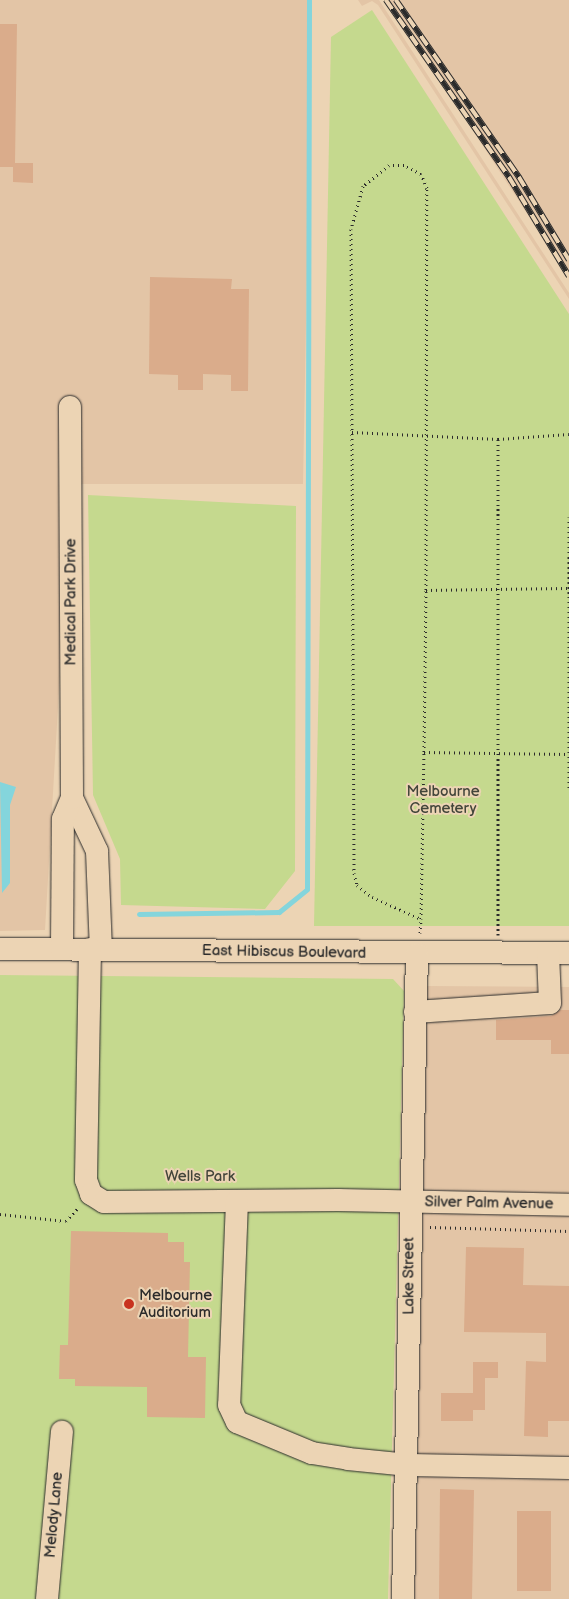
<!DOCTYPE html>
<style>
body{margin:0}
#map{position:relative;width:569px;height:1599px;overflow:hidden;background:#ecd4b4;font-family:"Balsamiq Sans",sans-serif}
div>[style]{position:absolute}
.built>*{inset:0;background:#e3c5a6}
.green>*{inset:0;background:#c5d98e}
.water>*{inset:0;background:#84d5dc}
.stream>*{height:5px;margin:-2.5px;padding:0 2.5px;transform-origin:2.5px;border-radius:2.5px;background:#84d5dc}
.building>*{inset:0;background:#daac8b}
.path>*{height:3px;margin-top:-1.5px;transform-origin:0;background:repeating-linear-gradient(90deg,#2b2b2b 0 1px,transparent 0 5px)}
.roads{filter:drop-shadow(0 0 1px #2b2b2b) drop-shadow(0 0 1px #2b2b2b)}
.minor>*{height:22px;margin:-11px;padding:0 11px;transform-origin:11px;border-radius:11px;background:#ecd4b4}
.rail>*{height:5.5px;margin-top:-2.75px;transform-origin:0;background:repeating-linear-gradient(90deg,#ecd4b4 0 11px,#2b2b2b 0 22px);box-sizing:border-box;border-block:1px solid #2b2b2b}
.dots>*{width:14px;height:14px;translate:-50% -50%;box-sizing:border-box;border:2px solid #ecd4b4;border-radius:50%}
span{translate:-50% -50%;white-space:nowrap;text-align:center;line-height:1.15;-webkit-text-stroke:4px #ecd4b4;paint-order:stroke}
.street-label{font-size:15px;color:#2b2b2b}
.park-label{font-size:15px;color:#42453a}
.poi-label{font-size:15px;color:#2b2b2b}
.left{translate:0 -50%;text-align:left}
</style>
<div id="map">
<div class="built">
<div style="clip-path:polygon(0 0,312px 0,303px 484px,71px 484px,45px 930px,0 931px)"></div>
<div style="clip-path:polygon(358px 0,379px 0,569px 293px,569px 299px,378px 5px,372px 1px,362px 6px)"></div>
<div style="clip-path:polygon(388px 0,569px 0,569px 278px)"></div>
<div style="clip-path:polygon(424px 986px,569px 987px,569px 1195px,418px 1191px)"></div>
<div style="clip-path:polygon(418px 1211px,569px 1215px,569px 1458px,418px 1455px)"></div>
<div style="clip-path:polygon(418px 1475px,569px 1478px,569px 1599px,412px 1599px)"></div>
</div>
<div class="green">
<div style="clip-path:polygon(372px 10px,569px 314px,569px 926px,314px 926px,331px 37px)"></div>
<div style="clip-path:polygon(88px 495px,296px 506px,295px 871px,265px 909px,121px 905px,120px 859px,93px 795px)"></div>
<div style="clip-path:polygon(0 975px,393px 979px,404px 991px,388px 1599px,0 1599px)"></div>
</div>
<div class="water">
<div style="clip-path:polygon(0 782px,16px 787px,10px 805px,10px 883px,2px 893px)"></div>
</div>
<div class="stream">
<div style="left:139px;top:914px;width:140px;rotate:-0.8deg"></div>
<div style="left:279px;top:912px;width:36px;rotate:-39deg"></div>
<div style="left:307px;top:889px;width:889px;rotate:-89.87deg"></div>
</div>
<div class="building">
<div style="clip-path:polygon(0 24px,17px 24px,15px 163px,33px 163px,33px 183px,13px 182px,13px 167px,0 167px)"></div>
<div style="clip-path:polygon(150px 277px,232px 279px,231px 289px,249px 289px,248px 391px,231px 391px,231px 375px,203px 374px,203px 390px,178px 390px,178px 375px,149px 374px)"></div>
<div style="clip-path:polygon(560px 1010px,569px 1010px,569px 1054px,551px 1054px,551px 1040px,496px 1040px,496px 1020px,551px 1016px)"></div>
<div style="clip-path:polygon(71px 1231px,168px 1233px,168px 1242px,184px 1242px,184px 1262px,190px 1262px,188px 1357px,206px 1357px,205px 1418px,147px 1417px,147px 1387px,75px 1386px,75px 1379px,59px 1379px,60px 1345px,68px 1345px)"></div>
<div style="clip-path:polygon(466px 1247px,524px 1248px,523px 1285px,569px 1286px,569px 1421px,548px 1421px,548px 1437px,524px 1436px,526px 1361px,546px 1362px,546px 1333px,464px 1332px)"></div>
<div style="clip-path:polygon(473px 1362px,498px 1362px,498px 1378px,485px 1378px,485px 1410px,473px 1410px,473px 1421px,441px 1421px,441px 1393px,473px 1393px)"></div>
<div style="clip-path:polygon(440px 1489px,474px 1490px,472px 1599px,439px 1599px)"></div>
<div style="clip-path:polygon(517px 1511px,551px 1511px,551px 1591px,517px 1591px)"></div>
</div>
<div class="path">
<div style="left:352px;top:432px;width:146px;rotate:2.7deg"></div>
<div style="left:498px;top:439px;width:71px;rotate:-4deg"></div>
<div style="left:498px;top:439px;width:496px;rotate:90deg"></div>
<div style="left:569px;top:517px;width:272px;rotate:90deg"></div>
<div style="left:426px;top:590px;width:142px;rotate:-0.8deg"></div>
<div style="left:424px;top:752px;width:145px;rotate:0.8deg"></div>
<div style="left:420px;top:933px;width:14px;rotate:-86deg"></div>
<div style="left:421px;top:919px;width:167px;rotate:-89deg"></div>
<div style="left:424px;top:752px;width:162px;rotate:-89.3deg"></div>
<div style="left:426px;top:590px;width:402px;rotate:-89.9deg"></div>
<div style="left:427px;top:188px;width:15px;rotate:-113deg"></div>
<div style="left:421px;top:174px;width:19px;rotate:-152deg"></div>
<div style="left:404px;top:165px;width:15px;rotate:180deg"></div>
<div style="left:389px;top:165px;width:33px;rotate:141deg"></div>
<div style="left:363px;top:186px;width:45px;rotate:105.6deg"></div>
<div style="left:351px;top:229px;width:644px;rotate:89.73deg"></div>
<div style="left:354px;top:873px;width:12px;rotate:76deg"></div>
<div style="left:357px;top:885px;width:19px;rotate:39deg"></div>
<div style="left:372px;top:897px;width:54px;rotate:24.2deg"></div>
<div style="left:0;top:1214px;width:66px;rotate:6.1deg"></div>
<div style="left:66px;top:1221px;width:18px;rotate:-47deg"></div>
<div style="left:430px;top:1227px;width:139px;rotate:1.6deg"></div>
</div>
<div class="roads">
<div class="minor">
<div style="left:72px;top:798px;width:59px;rotate:64.7deg"></div>
<div style="left:97px;top:851px;width:98px;rotate:87.7deg"></div>
<div style="left:0;top:949px;width:569px;rotate:0.4deg"></div>
<div style="left:62px;top:949px;width:130px;rotate:-89.6deg"></div>
<div style="left:63px;top:819px;width:23px;rotate:-67deg"></div>
<div style="left:72px;top:798px;width:391px;rotate:-90.3deg"></div>
<div style="left:90px;top:949px;width:231px;rotate:91deg"></div>
<div style="left:86px;top:1180px;width:15px;rotate:70deg"></div>
<div style="left:91px;top:1194px;width:15px;rotate:32deg"></div>
<div style="left:104px;top:1202px;width:234px;rotate:-0.5deg"></div>
<div style="left:338px;top:1200px;width:231px;rotate:1.2deg"></div>
<div style="left:415px;top:1012px;width:135px;rotate:-3.8deg"></div>
<div style="left:550px;top:1003px;width:50px;rotate:-92.3deg"></div>
<div style="left:237px;top:1201px;width:204px;rotate:92.2deg"></div>
<div style="left:229px;top:1405px;width:19px;rotate:65deg"></div>
<div style="left:237px;top:1422px;width:81px;rotate:22.5deg"></div>
<div style="left:312px;top:1453px;width:36px;rotate:9deg"></div>
<div style="left:348px;top:1459px;width:61px;rotate:5.6deg"></div>
<div style="left:409px;top:1465px;width:160px;rotate:1.1deg"></div>
<div style="left:47px;top:1599px;width:168px;rotate:-84.9deg"></div>
<div style="left:403px;top:1599px;width:645px;rotate:-88.76deg"></div>
</div>
</div>
<div class="rail">
<div style="left:386px;top:0;width:216px;rotate:55.2deg"></div>
<div style="left:509px;top:177px;width:116px;rotate:58.8deg"></div>
<div style="left:396px;top:0;width:216px;rotate:55.2deg"></div>
<div style="left:519px;top:177px;width:97px;rotate:58.9deg"></div>
</div>
<div class="dots">
<div style="left:129px;top:1304px;background:#c8321e"></div>
</div>
<div class="street-label">
<span style="left:71px;top:602px;rotate:-90deg">Medical Park Drive</span>
<span style="left:284px;top:952px;rotate:1deg">East Hibiscus Boulevard</span>
<span style="left:489px;top:1203px;rotate:1deg">Silver Palm Avenue</span>
<span style="left:409px;top:1276px;rotate:-90deg">Lake Street</span>
<span style="left:54px;top:1515px;rotate:-85deg">Melody Lane</span>
</div>
<div class="park-label">
<span style="left:443px;top:800px">Melbourne<br>Cemetery</span>
<span style="left:200px;top:1177px">Wells Park</span>
</div>
<div class="poi-label">
<span class="left" style="left:139px;top:1304px">Melbourne<br>Auditorium</span>
</div>
</div>
